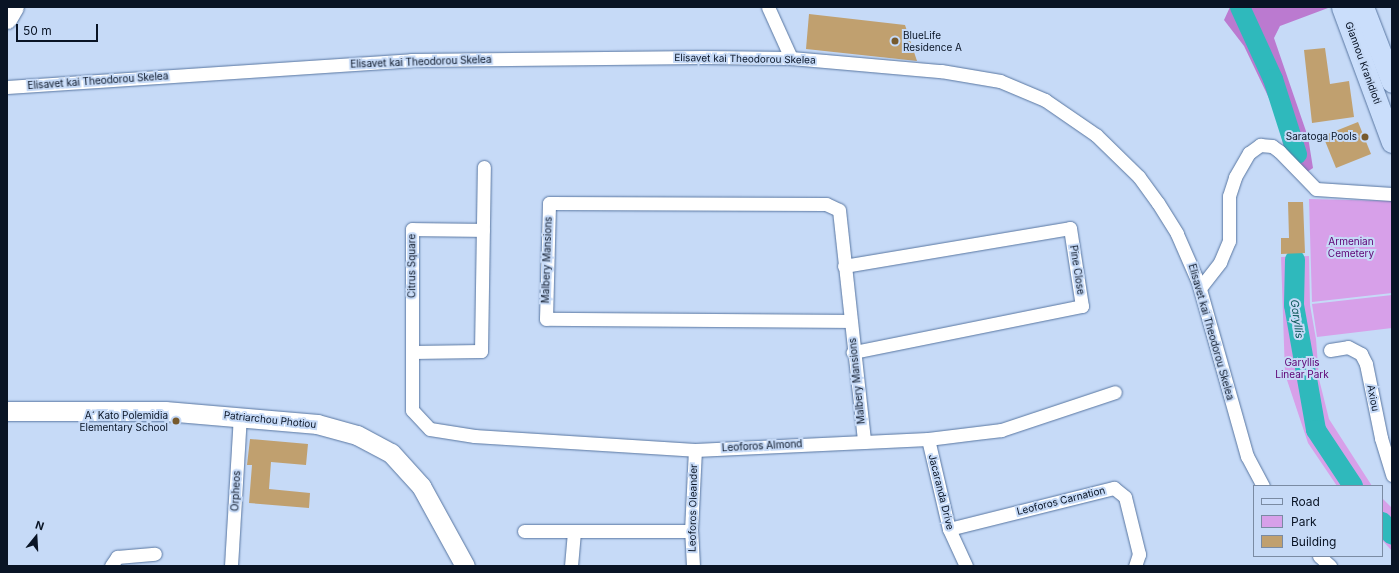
<!DOCTYPE html>
<meta charset="utf-8">
<style>
body{margin:0}
#map{position:relative;width:1399px;height:573px;overflow:hidden;background:#c6daf7;font-family:Inter,sans-serif}
div>[style]{position:absolute}
.green>*{inset:0;background:#d7a0e9}
.forest>*{inset:0;background:#bb7ad0}
.river>*{height:20px;margin:-10px;padding:0 10px;transform-origin:10px;border-radius:10px;background:#2fb9bc}
.building>*{inset:0;background:#c0a06f}
.roads{filter:drop-shadow(0 0 1px #5876a1) drop-shadow(0 0 1px #5876a1)}
.street>*{height:13px;margin:-6.5px;padding:0 6.5px;transform-origin:6.5px;border-radius:6.5px;background:#fff}
.secondary>*{height:19px;margin:-9.5px;padding:0 9.5px;transform-origin:9.5px;border-radius:9.5px;background:#fff}
.primary>*{height:21px;margin:-10.5px;padding:0 10.5px;transform-origin:10.5px;border-radius:10.5px;background:#cadefb}
.dots>*{width:11px;height:11px;translate:-50% -50%;box-sizing:border-box;border:2px solid #c6daf7;border-radius:50%}
span{translate:-50% -50%;white-space:nowrap;text-align:center;line-height:1.15;-webkit-text-stroke:4px #c6daf7;paint-order:stroke}
.poi-label{font-size:10px;color:#091425}
.left{translate:0 -50%;text-align:left}
.right{translate:-100% -50%;text-align:right}
.street-label{font-size:10px;color:#091425}
.park-label{font-size:10px;color:#5d0173}
.water-label{font-size:11px;color:#0c595a;font-style:italic}
.frame{position:absolute;inset:0;border:8px solid #091425;pointer-events:none}
.legend{position:absolute;left:1253px;top:485px;width:130px;height:72px;box-sizing:border-box;background:#c6daf7;border:1px solid #7a8ba3;margin:0;padding:5px 7px;list-style:none;font-size:12px;color:#091425}
.legend li{display:flex;align-items:center;gap:8px;height:20px}
.legend b{width:20px;border:1px solid #7a8ba3}
.north{position:absolute;left:16px;top:517px;width:40px;height:40px;-webkit-text-stroke:3px #c6daf7;paint-order:stroke;rotate:18deg;font-size:11px;font-weight:700;line-height:16px;text-align:center;color:#091425}
.north::after{content:'';display:block;margin:auto;width:14px;height:18px;background:#091425;clip-path:polygon(50% 0,100% 100%,50% 72%,0 100%)}
.scale{position:absolute;left:16px;top:24px;width:82px;height:18px;box-sizing:border-box;border:2px solid #091425;border-top:0;padding-left:5px;font-size:12px;line-height:14px;white-space:nowrap;color:#091425;-webkit-text-stroke:3px #c6daf7;paint-order:stroke}
</style>
<div id="map">
<div class="green">
<div style="clip-path:polygon(1309px 199px,1392px 201px,1392px 293px,1312px 302px)"></div>
<div style="clip-path:polygon(1309px 256px,1310px 305px,1316px 339px,1319px 379px,1329px 419px,1372px 486px,1337px 486px,1308px 443px,1285px 374px,1281px 257px)"></div>
<div style="clip-path:polygon(1392px 295px,1392px 328px,1317px 337px,1312px 304px)"></div>
<div style="clip-path:polygon(1382px 498px,1392px 508px,1392px 551px,1382px 540px)"></div>
</div>
<div class="forest">
<div style="clip-path:polygon(1230px 7px,1328px 8px,1280px 26px,1274px 38px,1308px 137px,1313px 168px,1307px 172px,1284px 149px,1277px 115px,1244px 46px,1224px 20px)"></div>
</div>
<div class="river">
<div style="left:1240px;top:7px;width:79px;rotate:65.4deg"></div>
<div style="left:1273px;top:79px;width:79px;rotate:72.3deg"></div>
<div style="left:1295px;top:260px;width:45px;rotate:91.3deg"></div>
<div style="left:1294px;top:305px;width:127px;rotate:80deg"></div>
<div style="left:1316px;top:430px;width:67px;rotate:56.5deg"></div>
<div style="left:1382px;top:522px;width:16px;rotate:52deg"></div>
</div>
<div class="building">
<div style="clip-path:polygon(809px 14px,905px 25px,917px 61px,806px 49px)"></div>
<div style="clip-path:polygon(1325px 48px,1330px 84px,1349px 81px,1354px 117px,1312px 123px,1304px 50px)"></div>
<div style="clip-path:polygon(1358px 122px,1371px 154px,1336px 168px,1323px 136px)"></div>
<div style="clip-path:polygon(1288px 202px,1303px 202px,1305px 253px,1281px 254px,1281px 238px,1289px 238px)"></div>
<div style="clip-path:polygon(250px 439px,308px 444px,306px 465px,271px 462px,269px 489px,310px 493px,309px 508px,249px 503px,252px 465px,247px 465px)"></div>
</div>
<div class="roads">
<div class="street">
<div style="left:768px;top:7px;width:56px;rotate:65.7deg"></div>
<div style="left:7px;top:87px;width:405px;rotate:-3.8deg"></div>
<div style="left:411px;top:60px;width:291px;rotate:-0.6deg"></div>
<div style="left:702px;top:57px;width:89px;rotate:0.6deg"></div>
<div style="left:791px;top:58px;width:151px;rotate:5deg"></div>
<div style="left:941px;top:71px;width:60px;rotate:9.6deg"></div>
<div style="left:1000px;top:81px;width:49px;rotate:22.9deg"></div>
<div style="left:1045px;top:100px;width:62px;rotate:34.5deg"></div>
<div style="left:1096px;top:135px;width:60px;rotate:44.3deg"></div>
<div style="left:1139px;top:177px;width:32px;rotate:54deg"></div>
<div style="left:1158px;top:203px;width:36px;rotate:58deg"></div>
<div style="left:1177px;top:234px;width:52px;rotate:66.4deg"></div>
<div style="left:1198px;top:282px;width:181px;rotate:74.3deg"></div>
<div style="left:1247px;top:456px;width:34px;rotate:62deg"></div>
<div style="left:483px;top:230px;width:71px;rotate:-179.2deg"></div>
<div style="left:412px;top:229px;width:181px;rotate:90deg"></div>
<div style="left:412px;top:410px;width:26px;rotate:47deg"></div>
<div style="left:430px;top:429px;width:45px;rotate:9deg"></div>
<div style="left:474px;top:436px;width:221px;rotate:3.6deg"></div>
<div style="left:695px;top:450px;width:233px;rotate:-2.7deg"></div>
<div style="left:928px;top:439px;width:74px;rotate:-7deg"></div>
<div style="left:1001px;top:430px;width:120px;rotate:-18.4deg"></div>
<div style="left:844px;top:266px;width:229px;rotate:-9.5deg"></div>
<div style="left:1070px;top:228px;width:79px;rotate:81.3deg"></div>
<div style="left:1082px;top:306px;width:234px;rotate:168.6deg"></div>
<div style="left:1200px;top:288px;width:33px;rotate:-52deg"></div>
<div style="left:1220px;top:262px;width:23px;rotate:-67deg"></div>
<div style="left:1229px;top:241px;width:45px;rotate:-90deg"></div>
<div style="left:1229px;top:196px;width:20px;rotate:-72deg"></div>
<div style="left:1235px;top:177px;width:28px;rotate:-60deg"></div>
<div style="left:1249px;top:153px;width:14px;rotate:-36deg"></div>
<div style="left:1260px;top:145px;width:12px;rotate:5deg"></div>
<div style="left:1272px;top:146px;width:9px;rotate:36deg"></div>
<div style="left:1279px;top:151px;width:53px;rotate:45.8deg"></div>
<div style="left:1316px;top:189px;width:76px;rotate:3.8deg"></div>
<div style="left:850px;top:321px;width:304px;rotate:-179.6deg"></div>
<div style="left:546px;top:319px;width:116px;rotate:-88.5deg"></div>
<div style="left:549px;top:203px;width:277px;rotate:0.2deg"></div>
<div style="left:826px;top:204px;width:14px;rotate:25deg"></div>
<div style="left:839px;top:210px;width:233px;rotate:83.8deg"></div>
<div style="left:1330px;top:350px;width:18px;rotate:-9deg"></div>
<div style="left:1348px;top:347px;width:15px;rotate:28deg"></div>
<div style="left:1361px;top:354px;width:11px;rotate:63deg"></div>
<div style="left:1366px;top:364px;width:76px;rotate:78.5deg"></div>
<div style="left:1381px;top:438px;width:39px;rotate:73deg"></div>
<div style="left:412px;top:352px;width:69px;rotate:-0.8deg"></div>
<div style="left:481px;top:351px;width:184px;rotate:-89.1deg"></div>
<div style="left:928px;top:439px;width:92px;rotate:76.9deg"></div>
<div style="left:949px;top:529px;width:41px;rotate:65.3deg"></div>
<div style="left:949px;top:529px;width:170px;rotate:-14deg"></div>
<div style="left:1114px;top:488px;width:14px;rotate:39deg"></div>
<div style="left:1125px;top:497px;width:59px;rotate:76.2deg"></div>
<div style="left:1139px;top:554px;width:13px;rotate:108deg"></div>
<div style="left:524px;top:531px;width:167px"></div>
<div style="left:1319px;top:556px;width:15px;rotate:42deg"></div>
<div style="left:111px;top:566px;width:11px;rotate:-56deg"></div>
<div style="left:117px;top:557px;width:38px;rotate:-5deg"></div>
<div style="left:231px;top:566px;width:150px;rotate:-86.6deg"></div>
<div style="left:571px;top:566px;width:35px;rotate:-85deg"></div>
<div style="left:693px;top:566px;width:35px;rotate:-93deg"></div>
<div style="left:691px;top:531px;width:81px;rotate:-87.2deg"></div>
</div>
<div class="secondary">
<div style="left:7px;top:19px;width:14px;rotate:-60deg"></div>
<div style="left:7px;top:411px;width:158px"></div>
<div style="left:165px;top:411px;width:153px;rotate:4.9deg"></div>
<div style="left:317px;top:424px;width:41px;rotate:15.4deg"></div>
<div style="left:357px;top:435px;width:38px;rotate:28deg"></div>
<div style="left:391px;top:453px;width:45px;rotate:47.7deg"></div>
<div style="left:421px;top:486px;width:91px;rotate:61.2deg"></div>
</div>
<div class="primary">
<div style="left:1342px;top:7px;width:144px;rotate:69.7deg"></div>
<div style="left:1363px;top:7px;width:80px;rotate:68.9deg"></div>
</div>
</div>
<div class="dots">
<div style="left:895px;top:41px;background:#775a2d"></div>
<div style="left:1365px;top:137px;background:#775a2d"></div>
<div style="left:176px;top:421px;background:#775a2d"></div>
</div>
<div class="poi-label">
<span class="left" style="left:903px;top:41px">BlueLife<br>Residence A</span>
<span class="right" style="left:1357px;top:137px">Saratoga Pools</span>
<span class="right" style="left:168px;top:421px">A´ Kato Polemidia<br>Elementary School</span>
</div>
<div class="street-label">
<span style="left:745px;top:59px;rotate:1deg">Elisavet kai Theodorou Skelea</span>
<span style="left:421px;top:62px;rotate:-2deg">Elisavet kai Theodorou Skelea</span>
<span style="left:1363px;top:63px;rotate:70deg">Giannou Kranidioti</span>
<span style="left:98px;top:81px;rotate:-4deg">Elisavet kai Theodorou Skelea</span>
<span style="left:547px;top:260px;rotate:-88deg">Malbery Mansions</span>
<span style="left:412px;top:266px;rotate:-90deg">Citrus Square</span>
<span style="left:1077px;top:270px;rotate:81deg">Pine Close</span>
<span style="left:1211px;top:332px;rotate:74deg">Elisavet kai Theodorou Skelea</span>
<span style="left:857px;top:381px;rotate:-96deg">Malbery Mansions</span>
<span style="left:1373px;top:398px;rotate:79deg">Axiou</span>
<span style="left:270px;top:420px;rotate:6deg">Patriarchou Photiou</span>
<span style="left:762px;top:446px;rotate:-3deg">Leoforos Almond</span>
<span style="left:236px;top:491px;rotate:-87deg">Orpheos</span>
<span style="left:941px;top:492px;rotate:76deg">Jacaranda Drive</span>
<span style="left:1061px;top:501px;rotate:-14deg">Leoforos Carnation</span>
<span style="left:693px;top:508px;rotate:-89deg">Leoforos Oleander</span>
</div>
<div class="park-label">
<span style="left:1351px;top:247px">Armenian<br>Cemetery</span>
<span style="left:1302px;top:368px">Garyllis<br>Linear Park</span>
</div>
<div class="water-label">
<span style="left:1297px;top:319px;rotate:82deg">Garyllis</span>
</div>
<div class="frame"></div>
<ul class="legend">
<li><b style="height:5px;background:#cadefb"></b>Road</li>
<li><b style="height:11px;background:#d7a0e9"></b>Park</li>
<li><b style="height:11px;background:#c0a06f"></b>Building</li>
</ul>
<div class="north">N</div>
<div class="scale">50 m</div>
</div>
